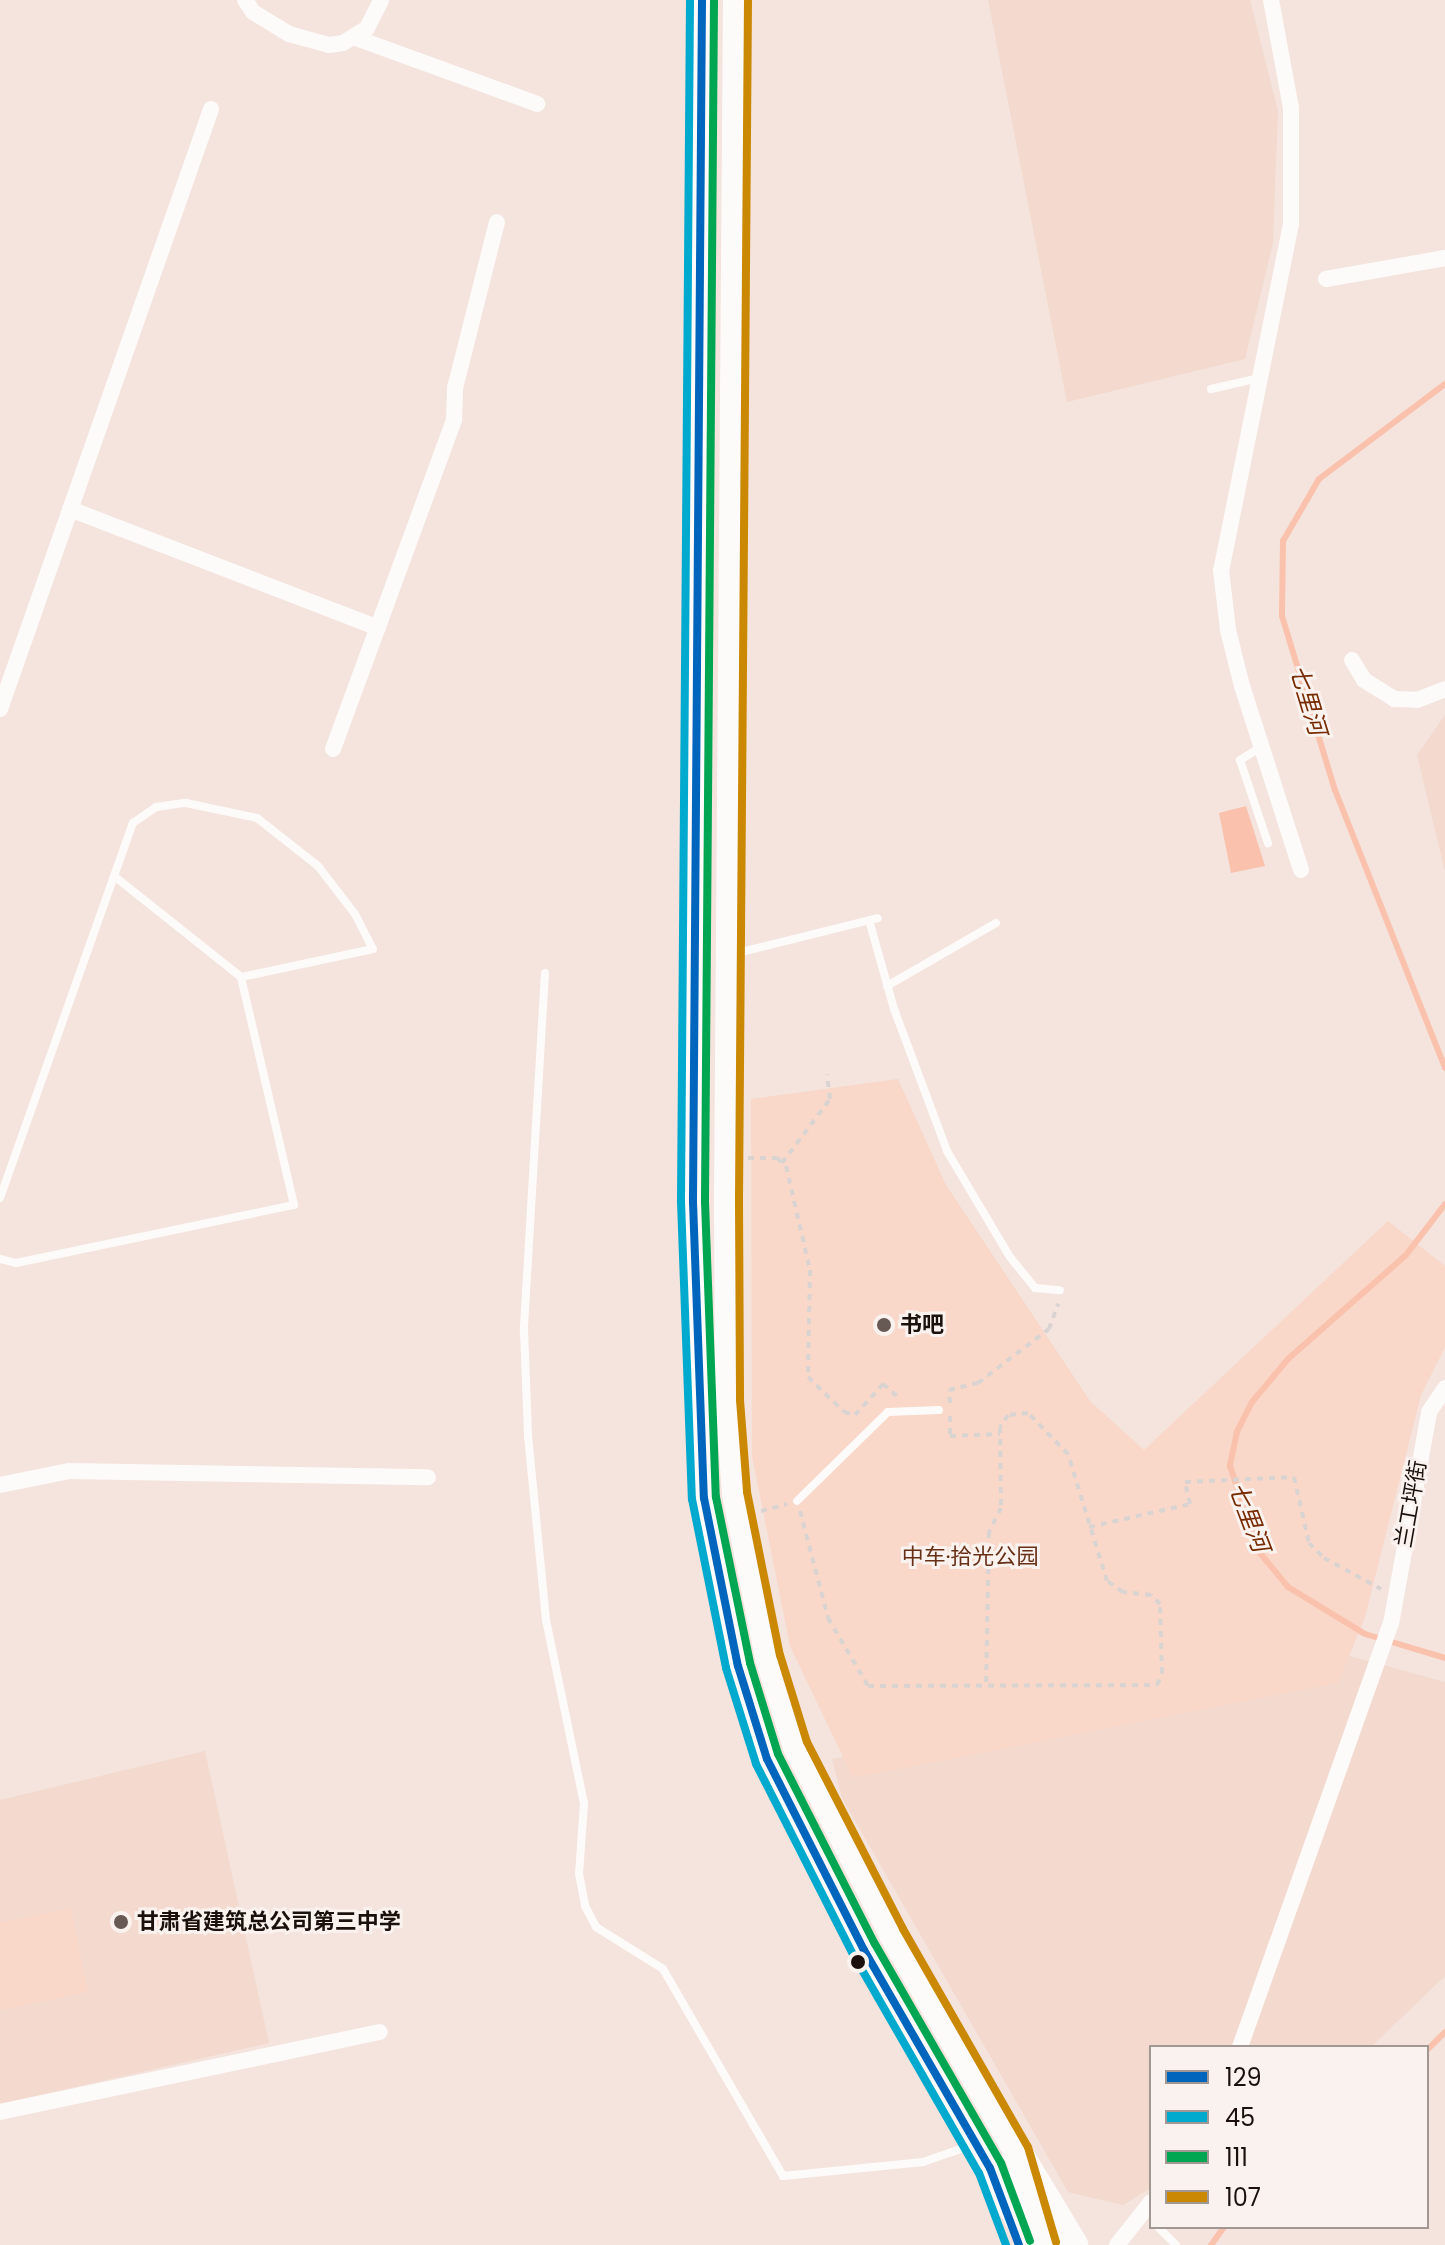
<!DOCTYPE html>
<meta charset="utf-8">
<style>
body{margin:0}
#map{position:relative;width:1445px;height:2245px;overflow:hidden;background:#f4e4dd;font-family:Poppins,"Noto Sans SC",sans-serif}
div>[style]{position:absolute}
.built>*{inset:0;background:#f3d9ce}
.green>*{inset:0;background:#f9d7c9}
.water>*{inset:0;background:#fac2ac}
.stream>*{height:6px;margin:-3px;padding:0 3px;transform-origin:3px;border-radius:3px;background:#fac2ac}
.path>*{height:4px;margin-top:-2px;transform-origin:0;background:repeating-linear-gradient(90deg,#d9d4d1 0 6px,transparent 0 12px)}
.service>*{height:8px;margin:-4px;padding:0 4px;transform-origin:4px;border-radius:4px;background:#fdfbfa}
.minor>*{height:16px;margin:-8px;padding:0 8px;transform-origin:8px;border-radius:8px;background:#fdfbfa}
.trunk>*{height:26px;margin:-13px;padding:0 13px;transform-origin:13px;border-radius:13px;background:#fdfbfa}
.motorway>*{height:30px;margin:-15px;padding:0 15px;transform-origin:15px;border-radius:15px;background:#fdfbfa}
.bus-1>*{height:8px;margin:-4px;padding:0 4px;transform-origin:4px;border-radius:4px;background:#0065bd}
.bus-2>*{height:8px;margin:-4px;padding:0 4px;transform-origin:4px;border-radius:4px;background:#00a9ce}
.bus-3>*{height:8px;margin:-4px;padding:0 4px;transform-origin:4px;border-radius:4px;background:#00a651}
.bus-4>*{height:8px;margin:-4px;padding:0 4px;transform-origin:4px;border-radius:4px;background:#cb8802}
.dots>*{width:22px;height:22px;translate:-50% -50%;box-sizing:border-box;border:4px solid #faf2ef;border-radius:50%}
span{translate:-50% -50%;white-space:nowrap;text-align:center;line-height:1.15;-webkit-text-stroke:6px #faf2ef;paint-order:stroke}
.poi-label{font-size:22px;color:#1b100b;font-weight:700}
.left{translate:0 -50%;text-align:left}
.street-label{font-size:22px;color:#1b100b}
.park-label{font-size:22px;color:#683017}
.water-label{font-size:24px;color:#782a00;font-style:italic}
.legend{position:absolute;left:1149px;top:2045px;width:280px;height:184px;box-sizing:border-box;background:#faf2ef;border:2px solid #a19894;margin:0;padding:10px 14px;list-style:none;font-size:24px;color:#1b100b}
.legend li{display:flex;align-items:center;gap:16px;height:40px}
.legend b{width:40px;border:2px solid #a19894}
</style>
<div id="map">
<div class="built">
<div style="clip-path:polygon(988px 0,1250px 0,1278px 111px,1273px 243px,1245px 359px,1067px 402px)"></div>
<div style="clip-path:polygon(1445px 715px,1445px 872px,1417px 755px)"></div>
<div style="clip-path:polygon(1298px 1642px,1445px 1682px,1445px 1976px,1371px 2047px,1151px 2047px,1151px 2188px,1123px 2205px,1068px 2192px,842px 1798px,832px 1759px,1287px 1681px)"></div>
<div style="clip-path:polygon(205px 1751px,269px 2043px,0 2104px,0 1800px)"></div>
</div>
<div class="green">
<div style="clip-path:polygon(898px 1079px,946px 1185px,1090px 1401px,1144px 1450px,1388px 1221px,1445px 1266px,1445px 1347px,1421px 1395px,1365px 1617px,1338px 1683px,853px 1778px,790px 1646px,752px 1456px,751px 1099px)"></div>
<div style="clip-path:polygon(71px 1908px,88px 1992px,0 2010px,0 1923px)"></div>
</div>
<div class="water">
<div style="clip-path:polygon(1246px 806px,1265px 866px,1231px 873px,1219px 813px)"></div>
</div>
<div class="stream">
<div style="left:1445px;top:384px;width:158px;rotate:143deg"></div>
<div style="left:1319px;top:479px;width:72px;rotate:120.1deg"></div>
<div style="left:1283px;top:541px;width:75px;rotate:90.8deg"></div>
<div style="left:1282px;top:616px;width:182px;rotate:73.1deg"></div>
<div style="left:1335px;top:790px;width:299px;rotate:68.4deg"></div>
<div style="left:1445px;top:1204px;width:64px;rotate:127.4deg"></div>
<div style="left:1406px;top:1255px;width:157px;rotate:138.6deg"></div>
<div style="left:1288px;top:1359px;width:56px;rotate:129.9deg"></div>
<div style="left:1252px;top:1402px;width:34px;rotate:117deg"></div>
<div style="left:1237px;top:1432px;width:35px;rotate:102deg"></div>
<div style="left:1230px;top:1466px;width:92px;rotate:71deg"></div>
<div style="left:1260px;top:1553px;width:44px;rotate:50.5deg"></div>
<div style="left:1288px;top:1587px;width:90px;rotate:31.4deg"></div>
<div style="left:1365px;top:1634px;width:84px;rotate:16.7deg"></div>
<div style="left:1427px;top:2050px;width:25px;rotate:-45deg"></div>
<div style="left:1211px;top:2245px;width:22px;rotate:-54deg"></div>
</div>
<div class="path">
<div style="left:748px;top:1158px;width:29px"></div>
<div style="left:777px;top:1158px;width:12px;rotate:42deg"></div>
<div style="left:786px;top:1166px;width:107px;rotate:77deg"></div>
<div style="left:810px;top:1270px;width:107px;rotate:91.1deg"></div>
<div style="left:808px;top:1377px;width:50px;rotate:44.2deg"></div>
<div style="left:844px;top:1412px;width:11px;rotate:15deg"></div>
<div style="left:855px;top:1415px;width:42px;rotate:-47.9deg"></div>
<div style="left:883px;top:1384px;width:20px;rotate:41deg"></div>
<div style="left:782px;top:1163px;width:80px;rotate:-53.1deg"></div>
<div style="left:830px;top:1099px;width:25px;rotate:-97deg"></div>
<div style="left:950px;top:1403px;width:13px;rotate:-94deg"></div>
<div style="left:949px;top:1390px;width:30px;rotate:-14deg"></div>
<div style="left:978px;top:1383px;width:89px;rotate:-37.3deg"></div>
<div style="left:1049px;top:1329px;width:27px;rotate:-70deg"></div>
<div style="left:950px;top:1416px;width:20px;rotate:90deg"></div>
<div style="left:950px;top:1436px;width:50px;rotate:-2.3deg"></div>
<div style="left:761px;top:1511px;width:27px;rotate:-15deg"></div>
<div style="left:800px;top:1511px;width:111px;rotate:75.3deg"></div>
<div style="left:828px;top:1618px;width:79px;rotate:59.5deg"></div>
<div style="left:868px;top:1686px;width:289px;rotate:-0.2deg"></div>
<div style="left:1157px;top:1685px;width:13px;rotate:-67deg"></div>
<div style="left:1162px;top:1673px;width:69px;rotate:-91.7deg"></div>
<div style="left:1160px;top:1604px;width:13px;rotate:-135deg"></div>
<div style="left:1151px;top:1595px;width:28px;rotate:-174deg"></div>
<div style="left:1123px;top:1592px;width:19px;rotate:-145deg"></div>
<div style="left:1107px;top:1581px;width:133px;rotate:-107.1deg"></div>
<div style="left:1068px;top:1454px;width:57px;rotate:-134.3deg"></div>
<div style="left:1028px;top:1413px;width:20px;rotate:174deg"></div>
<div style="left:1008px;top:1415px;width:14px;rotate:124deg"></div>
<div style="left:1000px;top:1427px;width:81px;rotate:89.3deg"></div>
<div style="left:1001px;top:1508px;width:27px;rotate:117deg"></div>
<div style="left:989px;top:1532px;width:153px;rotate:91.1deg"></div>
<div style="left:1089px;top:1527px;width:104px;rotate:-12.8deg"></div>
<div style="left:1190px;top:1504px;width:23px;rotate:-103deg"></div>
<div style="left:1185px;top:1482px;width:109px;rotate:-2.6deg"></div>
<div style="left:1294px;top:1477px;width:68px;rotate:77.2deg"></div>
<div style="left:1309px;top:1543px;width:21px;rotate:45deg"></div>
<div style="left:1324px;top:1558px;width:65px;rotate:28.5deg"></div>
</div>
<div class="service">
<div style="left:1211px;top:389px;width:49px;rotate:-12.9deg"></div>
<div style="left:1261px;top:747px;width:25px;rotate:148deg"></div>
<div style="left:1240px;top:760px;width:88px;rotate:71.4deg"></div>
<div style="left:869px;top:920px;width:92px;rotate:74.3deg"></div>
<div style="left:894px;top:1009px;width:152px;rotate:69.5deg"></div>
<div style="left:947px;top:1151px;width:123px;rotate:59.3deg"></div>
<div style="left:1010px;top:1257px;width:40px;rotate:51deg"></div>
<div style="left:1035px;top:1288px;width:25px;rotate:5deg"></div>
<div style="left:733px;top:954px;width:149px;rotate:-13.9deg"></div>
<div style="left:545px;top:973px;width:358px;rotate:93.4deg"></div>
<div style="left:524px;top:1330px;width:106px;rotate:87.8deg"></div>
<div style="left:528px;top:1436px;width:185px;rotate:84.4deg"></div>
<div style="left:546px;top:1620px;width:187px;rotate:78.3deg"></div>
<div style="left:584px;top:1803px;width:71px;rotate:94deg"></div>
<div style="left:579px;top:1874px;width:33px;rotate:79deg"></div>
<div style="left:585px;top:1906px;width:24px;rotate:62deg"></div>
<div style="left:596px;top:1927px;width:79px;rotate:32.1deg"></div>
<div style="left:663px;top:1969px;width:239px;rotate:59.9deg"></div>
<div style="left:783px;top:2176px;width:141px;rotate:-5.7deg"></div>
<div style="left:923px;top:2162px;width:52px;rotate:-19.1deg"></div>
<div style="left:887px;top:986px;width:126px;rotate:-30deg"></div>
<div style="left:0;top:1198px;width:398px;rotate:-70.5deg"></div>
<div style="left:133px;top:823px;width:28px;rotate:-35deg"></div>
<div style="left:156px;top:807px;width:30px;rotate:-8deg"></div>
<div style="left:186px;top:803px;width:73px;rotate:11.9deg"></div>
<div style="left:257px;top:818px;width:78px;rotate:38.2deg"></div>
<div style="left:318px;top:866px;width:61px;rotate:52.4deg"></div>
<div style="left:355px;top:914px;width:39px;rotate:63deg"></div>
<div style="left:373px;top:949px;width:135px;rotate:168deg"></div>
<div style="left:0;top:1259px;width:16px;rotate:14deg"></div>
<div style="left:16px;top:1263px;width:284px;rotate:-11.8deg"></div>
<div style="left:294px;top:1205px;width:234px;rotate:-103.1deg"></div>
<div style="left:241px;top:977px;width:162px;rotate:-141.5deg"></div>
<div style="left:797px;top:1501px;width:127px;rotate:-44.4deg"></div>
<div style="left:888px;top:1412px;width:51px;rotate:-2.2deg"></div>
<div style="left:1158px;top:2227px;width:25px;rotate:45deg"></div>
</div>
<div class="minor">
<div style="left:245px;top:0;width:14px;rotate:56deg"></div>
<div style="left:253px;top:12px;width:42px;rotate:31.4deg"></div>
<div style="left:289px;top:34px;width:41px;rotate:15.4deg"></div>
<div style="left:329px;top:45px;width:14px;rotate:-8deg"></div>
<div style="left:343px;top:43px;width:28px;rotate:-32deg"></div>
<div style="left:367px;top:28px;width:31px;rotate:-63deg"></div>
<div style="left:1271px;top:0;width:110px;rotate:79.5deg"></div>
<div style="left:1291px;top:108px;width:116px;rotate:90deg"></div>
<div style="left:1291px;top:224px;width:353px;rotate:101.4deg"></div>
<div style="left:1221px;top:570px;width:60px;rotate:83.3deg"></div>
<div style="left:1228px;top:630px;width:58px;rotate:76deg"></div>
<div style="left:1242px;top:686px;width:193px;rotate:72.2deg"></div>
<div style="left:356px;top:38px;width:193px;rotate:20deg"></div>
<div style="left:1326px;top:279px;width:121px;rotate:-10deg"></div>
<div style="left:70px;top:509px;width:330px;rotate:21.1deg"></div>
<div style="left:1352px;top:660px;width:23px;rotate:59deg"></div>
<div style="left:1364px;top:680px;width:36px;rotate:32deg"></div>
<div style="left:1394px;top:699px;width:23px;rotate:2deg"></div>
<div style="left:1417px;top:700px;width:30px;rotate:-21deg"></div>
<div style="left:0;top:709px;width:636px;rotate:-70.62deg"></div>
<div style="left:333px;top:749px;width:351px;rotate:-69.8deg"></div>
<div style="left:454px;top:420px;width:32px;rotate:-88deg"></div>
<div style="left:455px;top:388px;width:171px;rotate:-75.8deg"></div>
<div style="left:0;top:1485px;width:70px;rotate:-11.5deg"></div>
<div style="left:69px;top:1471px;width:359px;rotate:1deg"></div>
<div style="left:1240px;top:2047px;width:449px;rotate:-70.4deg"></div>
<div style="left:1391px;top:1624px;width:215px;rotate:-79.8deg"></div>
<div style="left:1429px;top:1412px;width:29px;rotate:-56deg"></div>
<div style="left:0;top:2112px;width:388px;rotate:-11.9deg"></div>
<div style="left:1117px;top:2245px;width:55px;rotate:-51.7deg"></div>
</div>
<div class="trunk">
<div style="left:702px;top:0;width:1202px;rotate:90.43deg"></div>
<div style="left:693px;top:1202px;width:296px;rotate:87.9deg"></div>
<div style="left:704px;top:1498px;width:171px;rotate:78.6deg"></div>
<div style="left:738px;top:1666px;width:97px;rotate:72.7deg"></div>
<div style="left:767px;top:1759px;width:93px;rotate:65.1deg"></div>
<div style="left:806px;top:1843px;width:393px;rotate:60.9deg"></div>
<div style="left:736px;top:0;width:1202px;rotate:90.43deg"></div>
<div style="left:727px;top:1202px;width:198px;rotate:89.7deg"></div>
<div style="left:728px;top:1400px;width:94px;rotate:85.7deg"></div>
<div style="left:735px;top:1494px;width:167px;rotate:78.6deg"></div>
<div style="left:768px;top:1658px;width:93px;rotate:72.5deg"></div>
<div style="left:796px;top:1747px;width:211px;rotate:62.9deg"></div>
<div style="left:892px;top:1935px;width:250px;rotate:60.1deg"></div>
<div style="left:1017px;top:2152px;width:97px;rotate:73.2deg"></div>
</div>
<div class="motorway">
<div style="left:1017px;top:2152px;width:109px;rotate:58.9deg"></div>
<div style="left:990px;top:2168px;width:89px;rotate:59.7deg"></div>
</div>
<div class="bus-1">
<div style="left:702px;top:0;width:1202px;rotate:90.43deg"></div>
<div style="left:693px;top:1202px;width:296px;rotate:87.9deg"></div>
<div style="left:704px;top:1498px;width:171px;rotate:78.6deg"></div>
<div style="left:738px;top:1666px;width:97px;rotate:72.7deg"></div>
<div style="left:767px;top:1759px;width:214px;rotate:63.1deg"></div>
<div style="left:864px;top:1950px;width:252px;rotate:60deg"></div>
<div style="left:990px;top:2168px;width:82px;rotate:69.4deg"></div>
</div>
<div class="bus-2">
<div style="left:690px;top:0;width:1202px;rotate:90.43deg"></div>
<div style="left:681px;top:1202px;width:297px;rotate:87.9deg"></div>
<div style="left:692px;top:1499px;width:172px;rotate:78.6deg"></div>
<div style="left:726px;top:1668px;width:101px;rotate:72.6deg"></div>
<div style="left:756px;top:1764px;width:216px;rotate:63deg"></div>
<div style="left:854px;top:1956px;width:250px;rotate:60.1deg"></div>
<div style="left:979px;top:2173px;width:77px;rotate:69.4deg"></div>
</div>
<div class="bus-3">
<div style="left:714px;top:0;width:1202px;rotate:90.43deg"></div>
<div style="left:705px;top:1202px;width:295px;rotate:87.9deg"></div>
<div style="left:716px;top:1497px;width:169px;rotate:78.4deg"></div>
<div style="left:750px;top:1663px;width:95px;rotate:72.9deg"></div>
<div style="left:778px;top:1754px;width:213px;rotate:63deg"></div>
<div style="left:875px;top:1944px;width:253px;rotate:60.1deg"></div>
<div style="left:1001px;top:2163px;width:83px;rotate:69.6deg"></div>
</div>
<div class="bus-4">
<div style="left:748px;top:0;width:1202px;rotate:90.43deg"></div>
<div style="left:739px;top:1202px;width:198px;rotate:89.7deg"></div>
<div style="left:740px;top:1400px;width:92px;rotate:85.6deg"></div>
<div style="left:747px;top:1492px;width:166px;rotate:78.6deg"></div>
<div style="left:780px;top:1655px;width:91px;rotate:72.8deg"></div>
<div style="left:807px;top:1742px;width:210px;rotate:62.8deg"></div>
<div style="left:903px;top:1929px;width:251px;rotate:60.2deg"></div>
<div style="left:1028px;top:2147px;width:99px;rotate:73.6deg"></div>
</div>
<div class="dots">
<div style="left:884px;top:1325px;background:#675a54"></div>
<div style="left:121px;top:1922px;background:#675a54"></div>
<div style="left:858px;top:1962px;background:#1b100b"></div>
</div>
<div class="poi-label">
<span class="left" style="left:900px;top:1325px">书吧</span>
<span class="left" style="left:137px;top:1922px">甘肃省建筑总公司第三中学</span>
</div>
<div class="street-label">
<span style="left:1411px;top:1504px;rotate:-80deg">兰工坪街</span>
</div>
<div class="park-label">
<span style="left:970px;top:1557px">中车·拾光公园</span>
</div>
<div class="water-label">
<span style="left:1308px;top:700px;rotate:73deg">七里河</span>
<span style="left:1249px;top:1517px;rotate:69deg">七里河</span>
</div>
<ul class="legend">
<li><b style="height:10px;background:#0065bd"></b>129</li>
<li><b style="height:10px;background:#00a9ce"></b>45</li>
<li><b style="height:10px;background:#00a651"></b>111</li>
<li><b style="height:10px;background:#cb8802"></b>107</li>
</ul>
</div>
